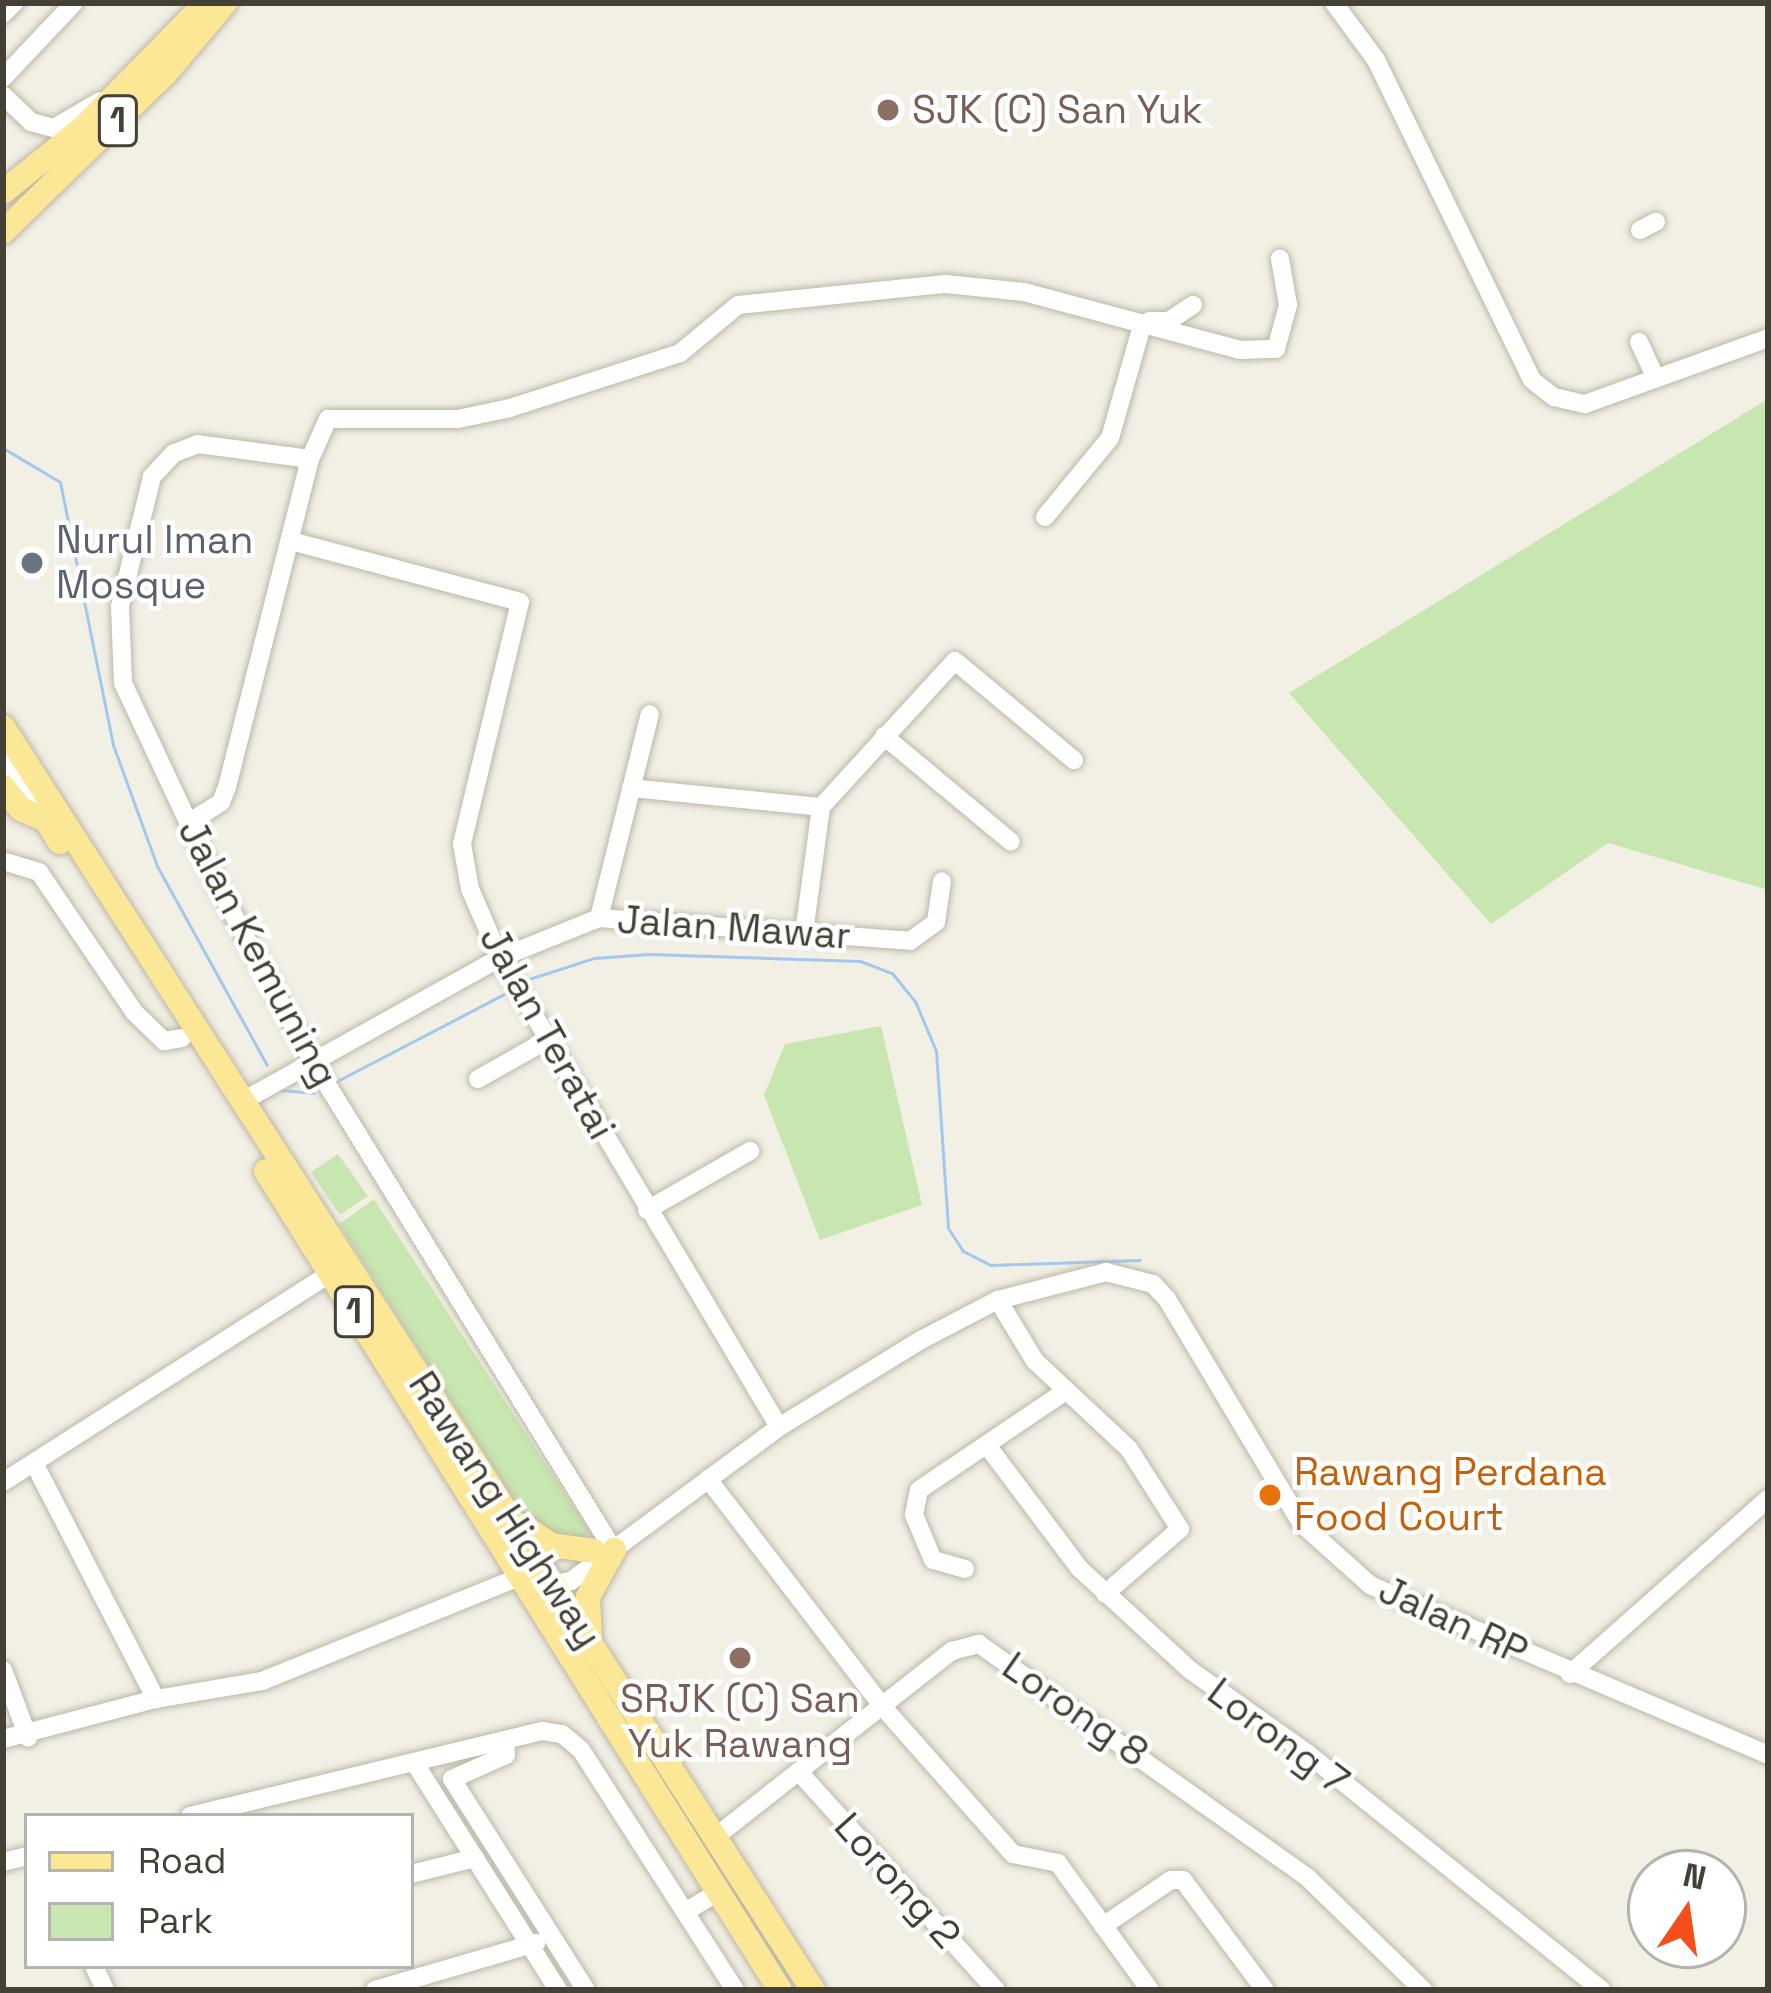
<!DOCTYPE html>
<style>
body{margin:0}
#map{position:relative;width:1771px;height:1993px;overflow:hidden;background:#f2efe5;font-family:"Space Grotesk",sans-serif}
div>[style]{position:absolute}
.green>*{inset:0;background:#c8e6af}
.stream>*{height:3px;margin:-1.5px;padding:0 1.5px;transform-origin:1.5px;border-radius:1.5px;background:#a3c8ee}
.roads{filter:drop-shadow(0 0 3px #bdb8a8) drop-shadow(0 0 3px #bdb8a8)}
.minor>*{height:18px;margin:-9px;padding:0 9px;transform-origin:9px;border-radius:9px;background:#fff}
.major>*{height:24px;margin:-12px;padding:0 12px;transform-origin:12px;border-radius:12px;background:#fbe795}
.dots>*{width:33px;height:33px;translate:-50% -50%;box-sizing:border-box;border:6px solid #fff;border-radius:50%}
span{translate:-50% -50%;white-space:nowrap;text-align:center;line-height:1.15;-webkit-text-stroke:9px #fff;paint-order:stroke}
.shield-label span{padding:3px 9px;background:#fff;border:3px solid;border-radius:9px;-webkit-text-stroke-width:0}
.shield-label{font-size:36px;color:#444035;font-weight:700}
.education-label{font-size:39px;color:#785e54}
.left{translate:0 -50%;text-align:left}
.worship-label{font-size:39px;color:#5b616d}
.street-label{font-size:39px;color:#444035}
.food-label{font-size:39px;color:#c56008}
.frame{position:absolute;inset:0;border:6px solid #444035;pointer-events:none}
.legend{position:absolute;left:24px;top:1813px;width:390px;height:156px;box-sizing:border-box;background:#fff;border:3px solid #b4b3ae;margin:0;padding:15px 21px;list-style:none;font-size:36px;color:#444035}
.legend li{display:flex;align-items:center;gap:24px;height:60px}
.legend b{width:60px;border:3px solid #b4b3ae}
.north{position:absolute;left:1627px;top:1849px;width:120px;height:120px;box-sizing:border-box;background:#fff;border:3px solid #b4b3ae;border-radius:50%;rotate:13deg;font-size:33px;font-weight:700;line-height:48px;text-align:center;color:#444035}
.north::after{content:'';display:block;margin:auto;width:42px;height:54px;background:#f44f1b;clip-path:polygon(50% 0,100% 100%,50% 72%,0 100%)}
</style>
<div id="map">
<div class="green">
<div style="clip-path:polygon(1768px 399px,1768px 890px,1608px 843px,1491px 924px,1289px 693px)"></div>
<div style="clip-path:polygon(881px 1026px,922px 1205px,820px 1240px,764px 1095px,785px 1044px)"></div>
<div style="clip-path:polygon(338px 1154px,368px 1196px,340px 1215px,311px 1172px)"></div>
<div style="clip-path:polygon(374px 1199px,590px 1532px,575px 1543px,542px 1532px,522px 1512px,339px 1224px)"></div>
</div>
<div class="stream">
<div style="left:3px;top:448px;width:66px;rotate:30.8deg"></div>
<div style="left:60px;top:482px;width:268px;rotate:78.6deg"></div>
<div style="left:113px;top:745px;width:129px;rotate:70deg"></div>
<div style="left:157px;top:866px;width:227px;rotate:61.1deg"></div>
<div style="left:529px;top:979px;width:68px;rotate:-17.9deg"></div>
<div style="left:594px;top:958px;width:55px;rotate:-4.2deg"></div>
<div style="left:649px;top:954px;width:211px;rotate:1.9deg"></div>
<div style="left:860px;top:961px;width:34px;rotate:21deg"></div>
<div style="left:892px;top:973px;width:36px;rotate:51deg"></div>
<div style="left:915px;top:1001px;width:54px;rotate:67.2deg"></div>
<div style="left:936px;top:1051px;width:177px;rotate:86.1deg"></div>
<div style="left:948px;top:1228px;width:27px;rotate:57deg"></div>
<div style="left:963px;top:1251px;width:30px;rotate:27deg"></div>
<div style="left:990px;top:1265px;width:150px;rotate:-1.9deg"></div>
<div style="left:339px;top:1080px;width:188px;rotate:-27.5deg"></div>
<div style="left:281px;top:1090px;width:33px;rotate:5deg"></div>
</div>
<div class="roads">
<div class="minor">
<div style="left:1334px;top:3px;width:71px;rotate:53.6deg"></div>
<div style="left:1376px;top:60px;width:356px;rotate:64deg"></div>
<div style="left:1532px;top:380px;width:28px;rotate:38deg"></div>
<div style="left:1554px;top:397px;width:32px;rotate:13deg"></div>
<div style="left:1585px;top:404px;width:195px;rotate:-19.8deg"></div>
<div style="left:3px;top:14px;width:16px;rotate:-45deg"></div>
<div style="left:3px;top:78px;width:103px;rotate:-46.6deg"></div>
<div style="left:3px;top:95px;width:39px;rotate:44deg"></div>
<div style="left:31px;top:122px;width:24px;rotate:15deg"></div>
<div style="left:54px;top:128px;width:53px;rotate:-30.4deg"></div>
<div style="left:1640px;top:230px;width:18px;rotate:-27deg"></div>
<div style="left:1149px;top:321px;width:20px"></div>
<div style="left:1169px;top:321px;width:29px;rotate:-34deg"></div>
<div style="left:1639px;top:342px;width:40px;rotate:65deg"></div>
<div style="left:310px;top:459px;width:113px;rotate:-172.4deg"></div>
<div style="left:198px;top:444px;width:26px;rotate:159deg"></div>
<div style="left:174px;top:453px;width:33px;rotate:133deg"></div>
<div style="left:152px;top:477px;width:133px;rotate:103.9deg"></div>
<div style="left:120px;top:606px;width:77px;rotate:87.8deg"></div>
<div style="left:123px;top:683px;width:231px;rotate:64.9deg"></div>
<div style="left:221px;top:892px;width:191px;rotate:61.6deg"></div>
<div style="left:312px;top:1060px;width:565px;rotate:58.39deg"></div>
<div style="left:1045px;top:517px;width:102px;rotate:-50.6deg"></div>
<div style="left:1110px;top:438px;width:116px;rotate:-74.1deg"></div>
<div style="left:291px;top:541px;width:237px;rotate:14.9deg"></div>
<div style="left:520px;top:602px;width:249px;rotate:103.5deg"></div>
<div style="left:462px;top:844px;width:46px;rotate:79.9deg"></div>
<div style="left:470px;top:889px;width:75px;rotate:66.5deg"></div>
<div style="left:500px;top:958px;width:546px;rotate:59.25deg"></div>
<div style="left:884px;top:736px;width:165px;rotate:39.8deg"></div>
<div style="left:3px;top:758px;width:75px;rotate:55.3deg"></div>
<div style="left:631px;top:788px;width:191px;rotate:5.7deg"></div>
<div style="left:821px;top:807px;width:126px;rotate:97.7deg"></div>
<div style="left:821px;top:807px;width:198px;rotate:-47.5deg"></div>
<div style="left:955px;top:661px;width:155px;rotate:39.8deg"></div>
<div style="left:188px;top:823px;width:39px;rotate:-32deg"></div>
<div style="left:221px;top:802px;width:16px;rotate:-68deg"></div>
<div style="left:227px;top:787px;width:338px;rotate:-75.8deg"></div>
<div style="left:310px;top:459px;width:44px;rotate:-65.8deg"></div>
<div style="left:328px;top:419px;width:130px"></div>
<div style="left:458px;top:419px;width:53px;rotate:-11.9deg"></div>
<div style="left:510px;top:408px;width:179px;rotate:-17.9deg"></div>
<div style="left:680px;top:353px;width:75px;rotate:-39.6deg"></div>
<div style="left:738px;top:305px;width:209px;rotate:-5.8deg"></div>
<div style="left:946px;top:284px;width:78px;rotate:5.9deg"></div>
<div style="left:1024px;top:292px;width:224px;rotate:15deg"></div>
<div style="left:1240px;top:350px;width:36px;rotate:-2deg"></div>
<div style="left:1276px;top:349px;width:46px;rotate:-74.7deg"></div>
<div style="left:1288px;top:305px;width:47px;rotate:-99.9deg"></div>
<div style="left:3px;top:861px;width:38px;rotate:17deg"></div>
<div style="left:39px;top:872px;width:169px;rotate:55.8deg"></div>
<div style="left:134px;top:1012px;width:42px;rotate:44deg"></div>
<div style="left:164px;top:1041px;width:18px;rotate:-9deg"></div>
<div style="left:599px;top:918px;width:210px;rotate:-76deg"></div>
<div style="left:478px;top:1079px;width:79px;rotate:-29.5deg"></div>
<div style="left:241px;top:1102px;width:296px;rotate:-29.1deg"></div>
<div style="left:500px;top:958px;width:107px;rotate:-22deg"></div>
<div style="left:599px;top:918px;width:312px;rotate:4.2deg"></div>
<div style="left:910px;top:941px;width:32px;rotate:-36deg"></div>
<div style="left:936px;top:922px;width:41px;rotate:-81.7deg"></div>
<div style="left:647px;top:1210px;width:119px;rotate:-29.8deg"></div>
<div style="left:998px;top:1300px;width:71px;rotate:58.8deg"></div>
<div style="left:1035px;top:1361px;width:129px;rotate:43.1deg"></div>
<div style="left:1129px;top:1449px;width:95px;rotate:57.5deg"></div>
<div style="left:1180px;top:1529px;width:99px;rotate:139.1deg"></div>
<div style="left:989px;top:1448px;width:150px;rotate:53.1deg"></div>
<div style="left:1079px;top:1568px;width:151px;rotate:42.6deg"></div>
<div style="left:1190px;top:1670px;width:145px;rotate:35.4deg"></div>
<div style="left:1308px;top:1754px;width:377px;rotate:38.8deg"></div>
<div style="left:34px;top:1463px;width:266px;rotate:62.7deg"></div>
<div style="left:708px;top:1479px;width:286px;rotate:52.5deg"></div>
<div style="left:882px;top:1706px;width:198px;rotate:48.5deg"></div>
<div style="left:1013px;top:1854px;width:46px;rotate:11.3deg"></div>
<div style="left:1058px;top:1863px;width:157px;rotate:54.1deg"></div>
<div style="left:3px;top:1482px;width:388px;rotate:-32.5deg"></div>
<div style="left:965px;top:1569px;width:33px;rotate:-164deg"></div>
<div style="left:933px;top:1560px;width:49px;rotate:-112.9deg"></div>
<div style="left:914px;top:1515px;width:25px;rotate:-79deg"></div>
<div style="left:919px;top:1490px;width:177px;rotate:-34deg"></div>
<div style="left:553px;top:1584px;width:18px;rotate:-9deg"></div>
<div style="left:571px;top:1581px;width:259px;rotate:-36.5deg"></div>
<div style="left:779px;top:1427px;width:167px;rotate:-31.5deg"></div>
<div style="left:921px;top:1340px;width:87px;rotate:-27.5deg"></div>
<div style="left:998px;top:1300px;width:112px;rotate:-14.5deg"></div>
<div style="left:1106px;top:1272px;width:49px;rotate:14.3deg"></div>
<div style="left:1153px;top:1284px;width:21px;rotate:47deg"></div>
<div style="left:1167px;top:1299px;width:261px;rotate:59.1deg"></div>
<div style="left:1301px;top:1523px;width:93px;rotate:41.9deg"></div>
<div style="left:1370px;top:1585px;width:433px;rotate:23.1deg"></div>
<div style="left:3px;top:1670px;width:72px;rotate:69.5deg"></div>
<div style="left:1570px;top:1674px;width:264px;rotate:-41.5deg"></div>
<div style="left:3px;top:1739px;width:158px;rotate:-14.7deg"></div>
<div style="left:156px;top:1699px;width:108px;rotate:-9.6deg"></div>
<div style="left:262px;top:1681px;width:278px;rotate:-22deg"></div>
<div style="left:505px;top:1740px;width:15px;rotate:86deg"></div>
<div style="left:506px;top:1755px;width:59px;rotate:156deg"></div>
<div style="left:452px;top:1779px;width:250px;rotate:57.6deg"></div>
<div style="left:414px;top:1762px;width:270px;rotate:57.7deg"></div>
<div style="left:799px;top:1772px;width:294px;rotate:47.9deg"></div>
<div style="left:190px;top:1816px;width:362px;rotate:-13.6deg"></div>
<div style="left:542px;top:1731px;width:20px;rotate:9deg"></div>
<div style="left:562px;top:1734px;width:25px;rotate:40deg"></div>
<div style="left:581px;top:1750px;width:285px;rotate:57.3deg"></div>
<div style="left:714px;top:1838px;width:303px;rotate:-38.2deg"></div>
<div style="left:952px;top:1651px;width:28px;rotate:-15deg"></div>
<div style="left:979px;top:1644px;width:404px;rotate:35.4deg"></div>
<div style="left:1308px;top:1878px;width:161px;rotate:44.2deg"></div>
<div style="left:3px;top:1862px;width:25px;rotate:-14deg"></div>
<div style="left:411px;top:1874px;width:66px;rotate:-14deg"></div>
<div style="left:685px;top:1912px;width:37px;rotate:-31deg"></div>
<div style="left:1103px;top:1926px;width:82px;rotate:-34.1deg"></div>
<div style="left:1171px;top:1880px;width:12px"></div>
<div style="left:1183px;top:1880px;width:137px;rotate:53.3deg"></div>
<div style="left:94px;top:1966px;width:26px;rotate:65deg"></div>
<div style="left:375px;top:1990px;width:168px;rotate:-16.3deg"></div>
</div>
<div class="major">
<div style="left:3px;top:192px;width:102px;rotate:-38.7deg"></div>
<div style="left:83px;top:128px;width:175px;rotate:-45.5deg"></div>
<div style="left:3px;top:232px;width:228px;rotate:-44.3deg"></div>
<div style="left:166px;top:73px;width:92px;rotate:-49.9deg"></div>
<div style="left:3px;top:727px;width:1500px;rotate:57.33deg"></div>
<div style="left:3px;top:787px;width:28px;rotate:51deg"></div>
<div style="left:21px;top:809px;width:27px;rotate:24deg"></div>
<div style="left:46px;top:820px;width:26px;rotate:58deg"></div>
<div style="left:266px;top:1171px;width:967px;rotate:57.89deg"></div>
<div style="left:523px;top:1526px;width:34px;rotate:34deg"></div>
<div style="left:551px;top:1545px;width:43px;rotate:7.9deg"></div>
<div style="left:590px;top:1637px;width:40px;rotate:-92.9deg"></div>
<div style="left:588px;top:1597px;width:54px;rotate:-61deg"></div>
</div>
</div>
<div class="dots">
<div style="left:888px;top:110px;background:#8d6e63"></div>
<div style="left:32px;top:563px;background:#6b7280"></div>
<div style="left:1270px;top:1495px;background:#e8710a"></div>
<div style="left:740px;top:1658px;background:#8d6e63"></div>
</div>
<div class="shield-label">
<span style="left:118px;top:121px">1</span>
<span style="left:354px;top:1312px">1</span>
</div>
<div class="education-label">
<span class="left" style="left:912px;top:110px">SJK (C) San Yuk</span>
<span style="left:740px;top:1722px">SRJK (C) San<br>Yuk Rawang</span>
</div>
<div class="worship-label">
<span class="left" style="left:56px;top:563px">Nurul Iman<br>Mosque</span>
</div>
<div class="street-label">
<span style="left:734px;top:928px;rotate:4deg">Jalan Mawar</span>
<span style="left:258px;top:953px;rotate:62deg">Jalan Kemuning</span>
<span style="left:547px;top:1033px;rotate:61deg">Jalan Teratai</span>
<span style="left:505px;top:1510px;rotate:57deg">Rawang Highway</span>
<span style="left:1453px;top:1621px;rotate:25deg">Jalan RP</span>
<span style="left:1075px;top:1710px;rotate:35deg">Lorong 8</span>
<span style="left:1278px;top:1737px;rotate:37deg">Lorong 7</span>
<span style="left:897px;top:1881px;rotate:48deg">Lorong 2</span>
</div>
<div class="food-label">
<span class="left" style="left:1294px;top:1495px">Rawang Perdana<br>Food Court</span>
</div>
<div class="frame"></div>
<ul class="legend">
<li><b style="height:15px;background:#fbe795"></b>Road</li>
<li><b style="height:33px;background:#c8e6af"></b>Park</li>
</ul>
<div class="north">N</div>
</div>
